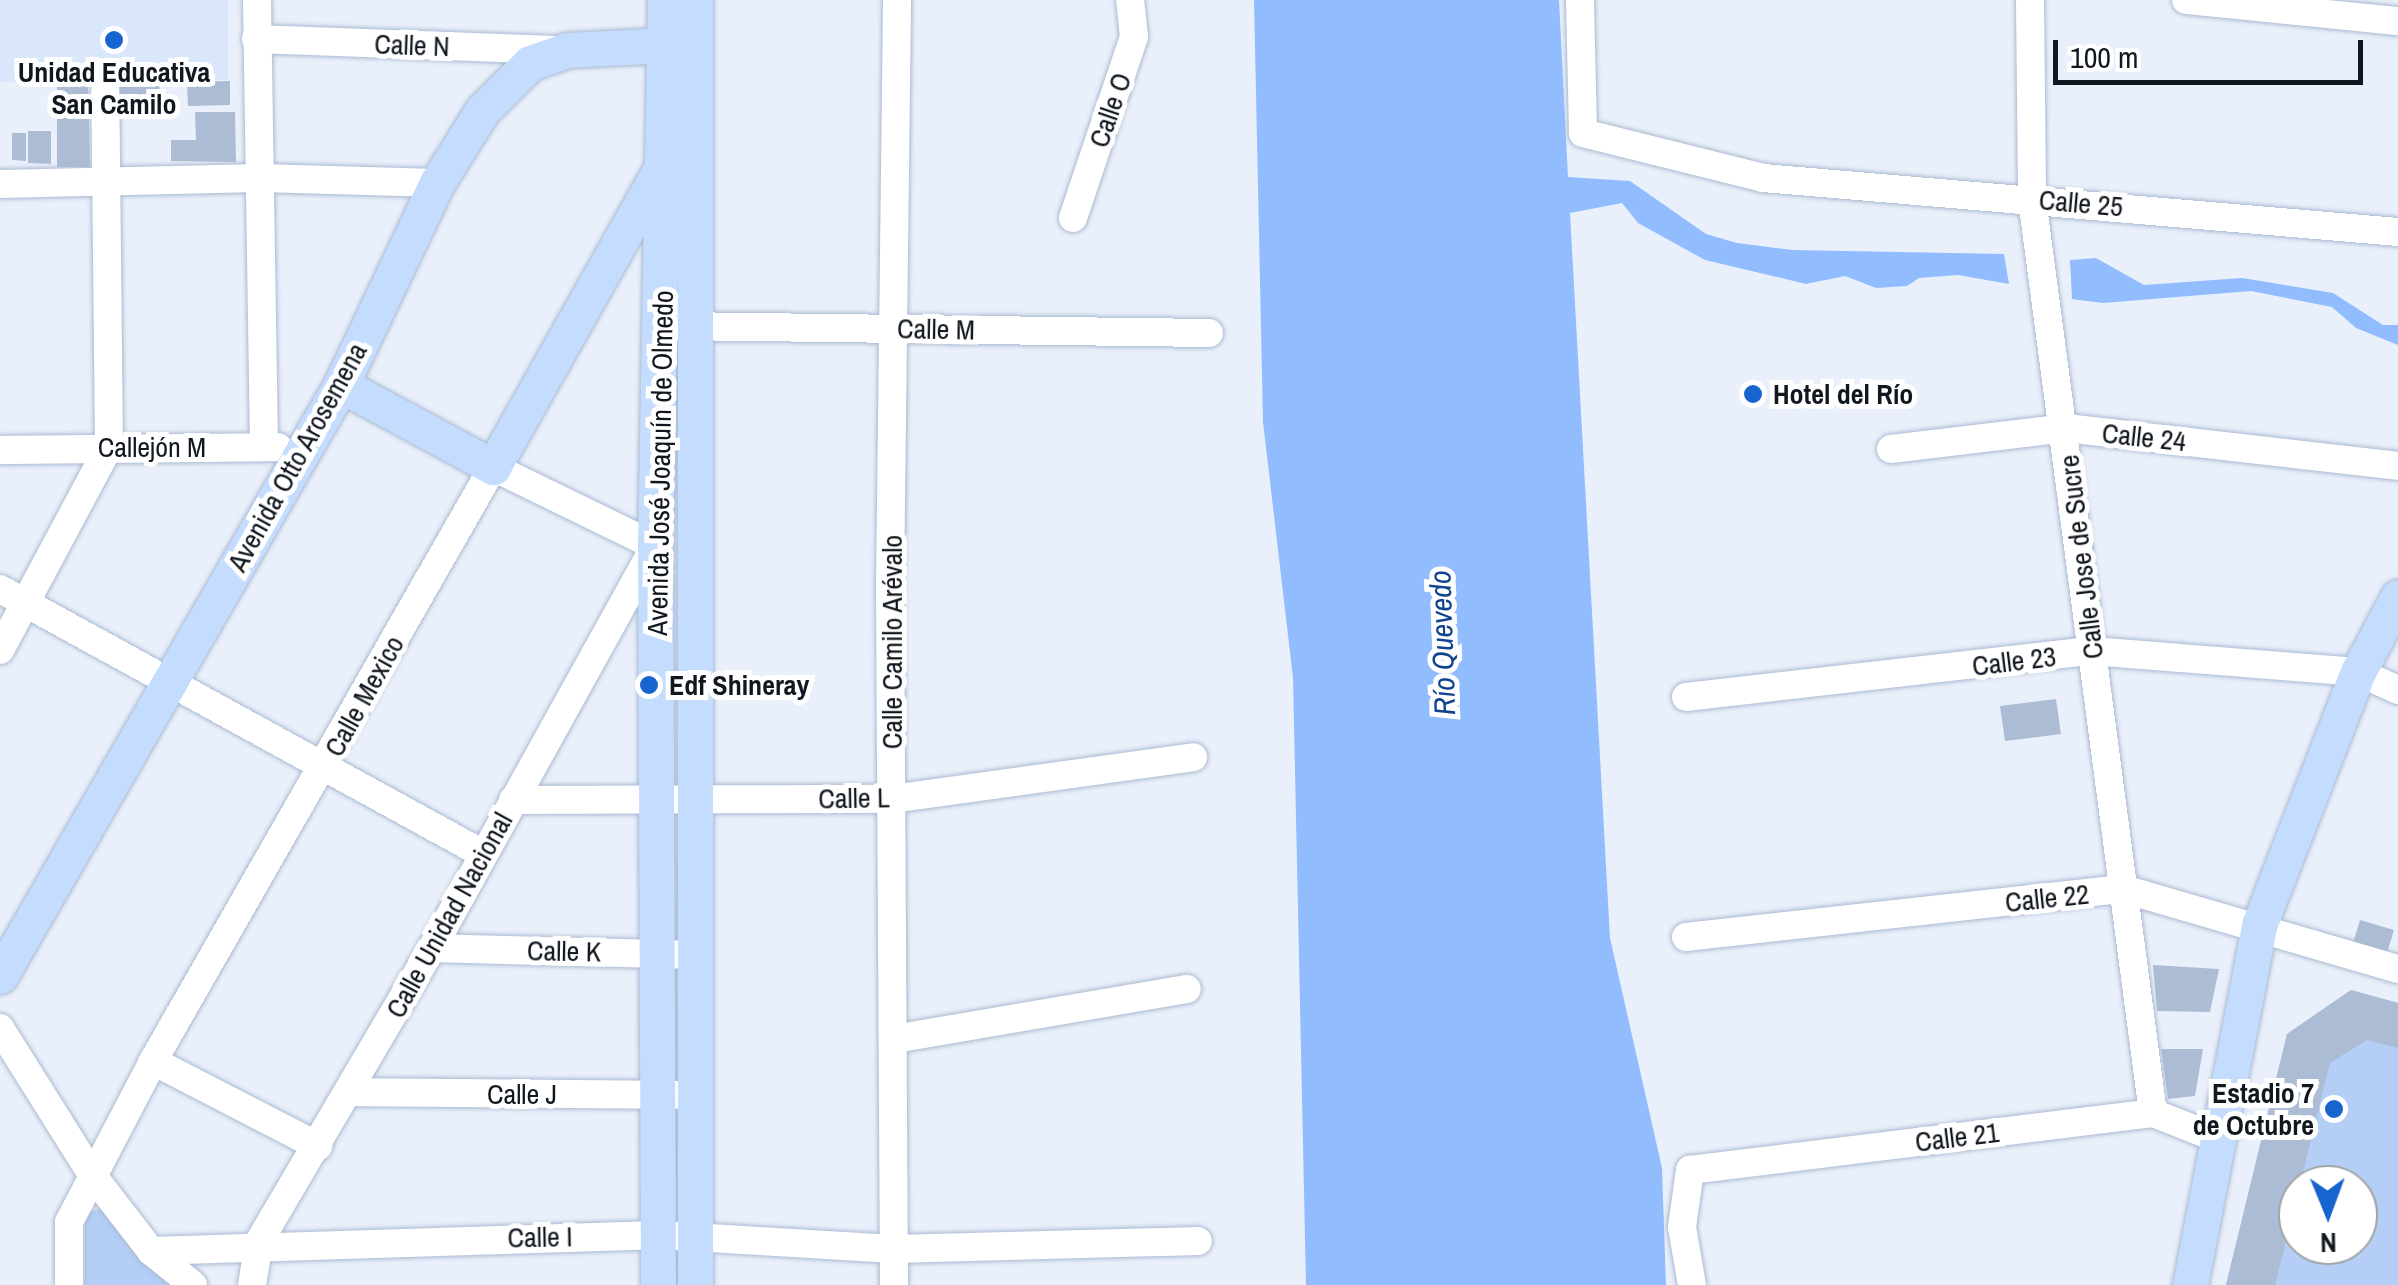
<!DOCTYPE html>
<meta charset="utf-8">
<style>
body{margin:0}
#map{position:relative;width:2398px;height:1285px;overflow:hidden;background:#eaf0fb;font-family:"Archivo Narrow",sans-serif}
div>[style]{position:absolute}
.built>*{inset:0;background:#dae7fa}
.green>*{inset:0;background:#b4cef5}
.water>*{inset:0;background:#91bdfe}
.building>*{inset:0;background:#acbcd4}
.roads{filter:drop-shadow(0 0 2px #aabad2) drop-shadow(0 0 2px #aabad2)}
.minor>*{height:28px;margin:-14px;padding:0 14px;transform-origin:14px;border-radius:14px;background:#fff}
.major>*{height:35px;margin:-17.5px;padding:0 17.5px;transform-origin:17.5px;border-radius:17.5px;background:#c4dcfe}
.dots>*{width:28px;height:28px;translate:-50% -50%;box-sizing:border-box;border:5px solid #fff;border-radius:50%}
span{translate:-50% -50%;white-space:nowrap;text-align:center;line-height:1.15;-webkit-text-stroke:10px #fff;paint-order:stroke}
.street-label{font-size:28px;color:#11171f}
.poi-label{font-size:28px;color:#11171f;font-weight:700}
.left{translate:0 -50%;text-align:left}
.right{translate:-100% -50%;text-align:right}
.water-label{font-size:30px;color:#10448f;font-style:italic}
.north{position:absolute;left:2278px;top:1165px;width:100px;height:100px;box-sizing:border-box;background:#fff;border:2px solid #a0a2a5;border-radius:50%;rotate:179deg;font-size:28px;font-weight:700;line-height:40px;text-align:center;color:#11171f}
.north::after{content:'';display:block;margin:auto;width:35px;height:45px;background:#1764ce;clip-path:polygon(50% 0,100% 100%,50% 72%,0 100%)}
.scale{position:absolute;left:2053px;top:40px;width:310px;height:45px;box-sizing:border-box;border:5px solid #11171f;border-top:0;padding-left:12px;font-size:30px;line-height:35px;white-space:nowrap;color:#11171f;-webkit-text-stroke:8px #fff;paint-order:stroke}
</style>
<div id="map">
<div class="built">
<div style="clip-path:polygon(0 0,228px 0,228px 80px,0 82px)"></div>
</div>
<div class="green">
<div style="clip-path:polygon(evenodd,2351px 990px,2398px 1003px,2398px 1285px,2226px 1285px,2287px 1034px,2351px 990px,2298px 1185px,2358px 1185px,2358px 1245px,2298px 1245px,2298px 1185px)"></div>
<div style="clip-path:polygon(101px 1208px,143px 1261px,170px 1285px,85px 1285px,85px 1214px)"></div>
</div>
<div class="water">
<div style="clip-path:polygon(1254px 0,1559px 0,1568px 177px,1630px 181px,1706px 234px,1737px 243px,1793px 250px,2004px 254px,2009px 284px,1958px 275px,1919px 278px,1907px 286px,1876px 288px,1845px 276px,1806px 284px,1705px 260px,1638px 223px,1622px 203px,1570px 213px,1610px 938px,1662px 1168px,1666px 1285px,1306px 1285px,1293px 678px,1263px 422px)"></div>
<div style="clip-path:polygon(2096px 258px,2144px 285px,2242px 278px,2333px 293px,2383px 325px,2398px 325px,2398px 345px,2356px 328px,2332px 307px,2251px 291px,2103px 303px,2072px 299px,2070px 260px)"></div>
</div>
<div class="building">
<div style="clip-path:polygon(159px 69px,160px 95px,111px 97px,110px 71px)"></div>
<div style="clip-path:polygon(57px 75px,88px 75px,90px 167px,57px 167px)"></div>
<div style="clip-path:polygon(230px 81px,230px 105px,188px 106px,187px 82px)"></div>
<div style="clip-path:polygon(195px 112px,235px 112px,236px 162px,171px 161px,171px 140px,196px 140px)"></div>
<div style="clip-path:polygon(28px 131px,51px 131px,51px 164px,28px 163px)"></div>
<div style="clip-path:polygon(12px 133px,26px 133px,26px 161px,12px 160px)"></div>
<div style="clip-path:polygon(2056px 699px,2061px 734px,2005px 741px,2000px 706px)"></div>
<div style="clip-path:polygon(2360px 920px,2394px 930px,2387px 953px,2353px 943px)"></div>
<div style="clip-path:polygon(2153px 965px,2219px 969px,2210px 1012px,2157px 1011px)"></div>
<div style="clip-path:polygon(2351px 990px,2398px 1003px,2398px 1048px,2367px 1040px,2330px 1063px,2275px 1285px,2226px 1285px,2287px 1034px)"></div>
<div style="clip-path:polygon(2161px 1049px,2203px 1049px,2195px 1096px,2168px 1099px)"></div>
</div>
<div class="roads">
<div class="minor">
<div style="left:257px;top:0;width:447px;rotate:89.1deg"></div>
<div style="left:1580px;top:0;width:133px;rotate:88.7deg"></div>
<div style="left:1583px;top:133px;width:186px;rotate:14deg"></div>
<div style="left:1763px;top:178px;width:637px;rotate:4.86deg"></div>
<div style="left:2030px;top:0;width:199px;rotate:89.4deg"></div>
<div style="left:2032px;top:199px;width:922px;rotate:82.46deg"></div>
<div style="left:2186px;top:0;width:213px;rotate:5.7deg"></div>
<div style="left:256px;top:39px;width:299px;rotate:2.1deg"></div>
<div style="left:0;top:184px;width:260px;rotate:-1.3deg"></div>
<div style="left:260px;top:178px;width:177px;rotate:1.6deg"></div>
<div style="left:1073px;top:218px;width:191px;rotate:-71.4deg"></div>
<div style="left:1134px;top:37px;width:37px;rotate:-96deg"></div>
<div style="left:676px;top:326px;width:533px;rotate:0.75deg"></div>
<div style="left:1891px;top:449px;width:176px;rotate:-6.8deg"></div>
<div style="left:2066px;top:428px;width:334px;rotate:6.5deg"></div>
<div style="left:0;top:450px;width:278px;rotate:-0.6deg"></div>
<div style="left:0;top:589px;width:551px;rotate:28.75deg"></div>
<div style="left:0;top:650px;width:230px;rotate:-61.8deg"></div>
<div style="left:109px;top:447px;width:357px;rotate:-90.6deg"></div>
<div style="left:1686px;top:697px;width:409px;rotate:-6.5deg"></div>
<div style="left:2092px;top:651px;width:267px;rotate:4.5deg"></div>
<div style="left:2358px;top:672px;width:44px;rotate:24.2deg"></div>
<div style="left:513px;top:800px;width:379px;rotate:-0.2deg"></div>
<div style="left:892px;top:799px;width:304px;rotate:-7.9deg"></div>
<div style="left:1686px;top:937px;width:441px;rotate:-6.3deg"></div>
<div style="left:2124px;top:889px;width:285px;rotate:16.3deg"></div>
<div style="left:432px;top:948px;width:263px;rotate:1.5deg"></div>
<div style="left:0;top:1028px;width:175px;rotate:57.9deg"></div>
<div style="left:93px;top:1176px;width:95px;rotate:52.3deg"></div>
<div style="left:151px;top:1251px;width:508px;rotate:-1.8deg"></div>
<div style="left:659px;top:1235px;width:235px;rotate:3.4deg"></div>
<div style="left:894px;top:1249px;width:304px;rotate:-1.5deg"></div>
<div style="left:894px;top:1039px;width:297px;rotate:-9.7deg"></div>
<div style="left:153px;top:1061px;width:186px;rotate:27.3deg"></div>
<div style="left:348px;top:1092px;width:328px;rotate:0.5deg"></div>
<div style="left:151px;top:1251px;width:54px;rotate:39deg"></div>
<div style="left:69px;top:1285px;width:63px;rotate:-90deg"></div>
<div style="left:69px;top:1222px;width:182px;rotate:-62.4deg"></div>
<div style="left:153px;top:1061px;width:684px;rotate:-60.21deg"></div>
<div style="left:493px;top:467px;width:180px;rotate:26deg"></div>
<div style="left:655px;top:546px;width:460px;rotate:119deg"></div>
<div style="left:432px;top:948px;width:341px;rotate:120.5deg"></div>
<div style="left:259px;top:1242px;width:44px;rotate:99.2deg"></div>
<div style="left:894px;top:1285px;width:700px;rotate:-90.33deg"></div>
<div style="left:890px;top:585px;width:585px;rotate:-89.31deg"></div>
<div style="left:1692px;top:1285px;width:59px;rotate:-99.8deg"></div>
<div style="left:1682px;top:1227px;width:58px;rotate:-82deg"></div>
<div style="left:1690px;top:1170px;width:466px;rotate:-7deg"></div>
<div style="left:2153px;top:1113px;width:71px;rotate:21.5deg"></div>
</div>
<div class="major">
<div style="left:695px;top:0;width:1285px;rotate:90deg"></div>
<div style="left:341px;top:385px;width:173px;rotate:28.3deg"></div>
<div style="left:493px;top:467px;width:347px;rotate:-60.6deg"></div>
<div style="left:0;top:976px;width:682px;rotate:-60.02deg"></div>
<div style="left:341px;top:385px;width:224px;rotate:-64.6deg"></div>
<div style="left:437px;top:183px;width:85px;rotate:-58deg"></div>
<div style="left:482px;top:111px;width:68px;rotate:-45deg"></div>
<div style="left:530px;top:63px;width:39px;rotate:-19deg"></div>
<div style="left:567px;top:50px;width:98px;rotate:-2.9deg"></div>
<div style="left:658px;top:1285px;width:739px;rotate:-90.23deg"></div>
<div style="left:655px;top:546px;width:546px;rotate:-88.95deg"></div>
<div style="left:2190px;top:1285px;width:369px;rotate:-79.1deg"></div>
<div style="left:2260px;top:923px;width:269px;rotate:-68.7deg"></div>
<div style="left:2358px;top:672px;width:85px;rotate:-61.9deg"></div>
</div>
</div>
<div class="dots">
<div style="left:114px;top:40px;background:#1764ce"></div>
<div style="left:1753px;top:394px;background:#1764ce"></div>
<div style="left:649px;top:685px;background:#1764ce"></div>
<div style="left:2334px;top:1109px;background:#1764ce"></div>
</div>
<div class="street-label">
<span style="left:412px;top:45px;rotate:2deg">Calle N</span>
<span style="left:1110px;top:110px;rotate:-71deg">Calle O</span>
<span style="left:2081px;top:203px;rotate:5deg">Calle 25</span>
<span style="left:936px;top:329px;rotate:1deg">Calle M</span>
<span style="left:2144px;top:437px;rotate:6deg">Calle 24</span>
<span style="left:152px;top:447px">Callejón M</span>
<span style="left:297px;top:457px;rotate:-61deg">Avenida Otto Arosemena</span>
<span style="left:660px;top:463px;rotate:-89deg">Avenida José Joaquín de Olmedo</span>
<span style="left:2081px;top:557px;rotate:-97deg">Calle Jose de Sucre</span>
<span style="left:892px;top:642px;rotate:-90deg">Calle Camilo Arévalo</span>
<span style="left:2014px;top:661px;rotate:-7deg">Calle 23</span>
<span style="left:364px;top:696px;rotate:-61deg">Calle Mexico</span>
<span style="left:854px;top:798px;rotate:-1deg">Calle L</span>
<span style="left:2047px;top:898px;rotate:-6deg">Calle 22</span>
<span style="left:449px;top:915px;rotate:-61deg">Calle Unidad Nacional</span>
<span style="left:564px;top:951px;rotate:1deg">Calle K</span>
<span style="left:522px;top:1094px">Calle J</span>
<span style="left:1957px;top:1137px;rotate:-7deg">Calle 21</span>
<span style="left:540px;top:1237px;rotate:-1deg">Calle I</span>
</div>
<div class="poi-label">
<span style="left:114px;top:88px">Unidad Educativa<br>San Camilo</span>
<span class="left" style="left:1773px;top:394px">Hotel del Río</span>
<span class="left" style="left:669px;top:685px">Edf Shineray</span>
<span class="right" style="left:2314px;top:1109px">Estadio 7<br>de Octubre</span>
</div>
<div class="water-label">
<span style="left:1442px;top:643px;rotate:-92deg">Río Quevedo</span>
</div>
<div class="north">N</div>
<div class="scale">100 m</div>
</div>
